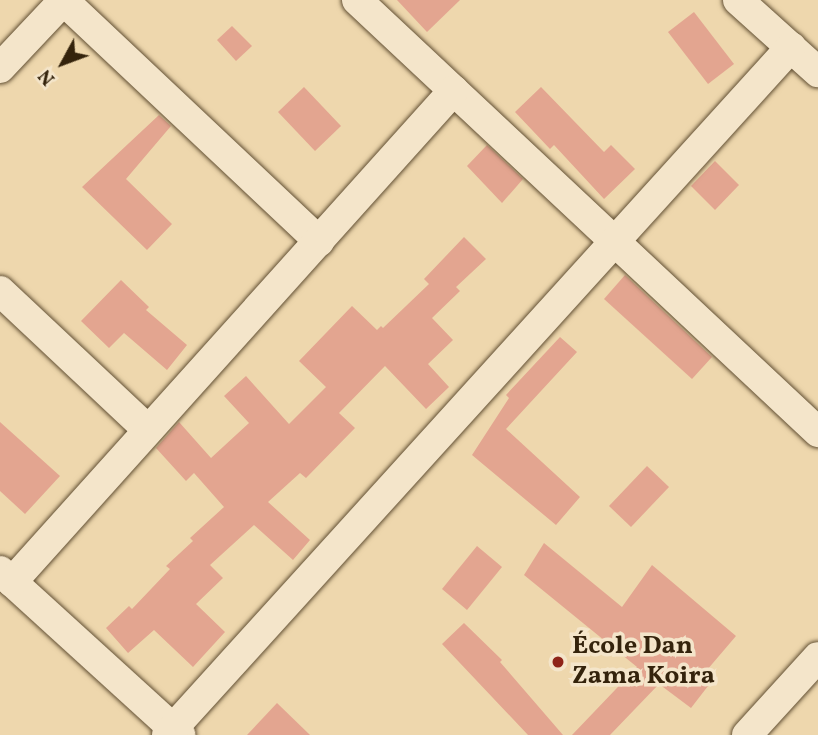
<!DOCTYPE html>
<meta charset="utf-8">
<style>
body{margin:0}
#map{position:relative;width:818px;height:735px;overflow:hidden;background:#eed7ad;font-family:Vollkorn,serif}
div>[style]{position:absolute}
.building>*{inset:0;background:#e3a590}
.roads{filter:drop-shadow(0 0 2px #625034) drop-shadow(0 0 2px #625034)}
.street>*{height:30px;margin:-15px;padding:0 15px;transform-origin:15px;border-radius:15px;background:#f4e5ca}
.dots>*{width:19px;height:19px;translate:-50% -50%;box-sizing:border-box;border:4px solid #f4e5ca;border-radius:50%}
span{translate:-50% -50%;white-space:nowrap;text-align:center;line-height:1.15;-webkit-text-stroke:7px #f4e5ca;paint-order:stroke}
.poi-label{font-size:26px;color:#34230c;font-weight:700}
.left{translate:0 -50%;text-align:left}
.north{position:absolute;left:28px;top:28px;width:70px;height:70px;-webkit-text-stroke:5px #f4e5ca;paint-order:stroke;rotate:229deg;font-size:19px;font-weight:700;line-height:28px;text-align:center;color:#34230c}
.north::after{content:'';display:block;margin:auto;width:24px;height:32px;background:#34230c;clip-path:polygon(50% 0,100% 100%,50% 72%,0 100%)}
</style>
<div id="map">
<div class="building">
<div style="clip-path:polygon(397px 0,460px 0,427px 32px)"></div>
<div style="clip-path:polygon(694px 12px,734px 64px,708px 84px,668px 32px)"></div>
<div style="clip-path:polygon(232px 26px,252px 46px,236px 61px,217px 40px)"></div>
<div style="clip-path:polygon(304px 87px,341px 126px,315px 151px,278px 112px)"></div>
<div style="clip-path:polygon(541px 87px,604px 152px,611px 145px,635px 169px,604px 199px,554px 145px,550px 149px,515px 112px)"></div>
<div style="clip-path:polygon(159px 115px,171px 126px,126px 179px,172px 224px,147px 250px,82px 187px)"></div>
<div style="clip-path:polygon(487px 145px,523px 179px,502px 203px,467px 166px)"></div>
<div style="clip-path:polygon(715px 161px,739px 185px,715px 210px,691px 186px)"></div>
<div style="clip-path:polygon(464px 237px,486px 259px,456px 287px,460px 291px,432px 318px,453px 340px,428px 364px,449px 387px,426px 409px,385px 366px,339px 413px,355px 428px,306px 478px,300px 473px,268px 502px,310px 540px,293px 560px,254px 525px,210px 565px,223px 578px,196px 604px,225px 632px,193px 667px,154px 630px,128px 653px,106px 628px,129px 606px,132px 609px,170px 569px,166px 566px,193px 541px,190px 538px,224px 507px,194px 473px,186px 481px,156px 448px,179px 422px,211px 458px,249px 423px,224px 396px,246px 376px,289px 424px,326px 387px,299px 361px,352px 306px,377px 330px,381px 326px,383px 328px,429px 284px,424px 279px)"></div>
<div style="clip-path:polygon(625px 275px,712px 357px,692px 379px,604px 299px)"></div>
<div style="clip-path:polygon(121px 280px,149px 307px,146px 310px,187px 345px,167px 370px,124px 333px,109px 348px,81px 321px)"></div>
<div style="clip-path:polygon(560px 337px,577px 352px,506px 429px,580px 497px,556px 525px,472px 455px,509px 398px,506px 395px)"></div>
<div style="clip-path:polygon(0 422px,60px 476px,25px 514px,0 491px)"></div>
<div style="clip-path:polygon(647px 466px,669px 487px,631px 527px,609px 506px)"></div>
<div style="clip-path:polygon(544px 543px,622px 607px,652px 565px,736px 636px,707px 670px,715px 677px,691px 708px,659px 684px,610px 735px,572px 735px,637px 667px,524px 575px)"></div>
<div style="clip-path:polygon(477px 546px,502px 567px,467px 610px,442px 589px)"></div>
<div style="clip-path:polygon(464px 623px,502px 660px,500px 662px,563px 735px,528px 735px,442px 644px)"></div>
<div style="clip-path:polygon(277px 703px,310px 735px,247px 735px)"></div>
</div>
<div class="roads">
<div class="street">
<div style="left:63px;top:0;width:352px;rotate:43.3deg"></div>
<div style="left:357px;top:0;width:632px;rotate:43.14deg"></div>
<div style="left:738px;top:0;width:108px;rotate:42deg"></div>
<div style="left:0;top:68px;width:93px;rotate:-46.7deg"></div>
<div style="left:0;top:291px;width:203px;rotate:43.2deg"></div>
<div style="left:0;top:571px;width:244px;rotate:42.3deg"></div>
<div style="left:12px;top:582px;width:661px;rotate:-48.06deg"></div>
<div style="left:167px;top:735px;width:929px;rotate:-47.79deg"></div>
<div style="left:747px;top:735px;width:105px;rotate:-47.7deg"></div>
</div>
</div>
<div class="dots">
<div style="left:558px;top:662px;background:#8f2418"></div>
</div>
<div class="poi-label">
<span class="left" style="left:572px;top:662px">École Dan<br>Zama Koira</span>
</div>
<div class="north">N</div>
</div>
